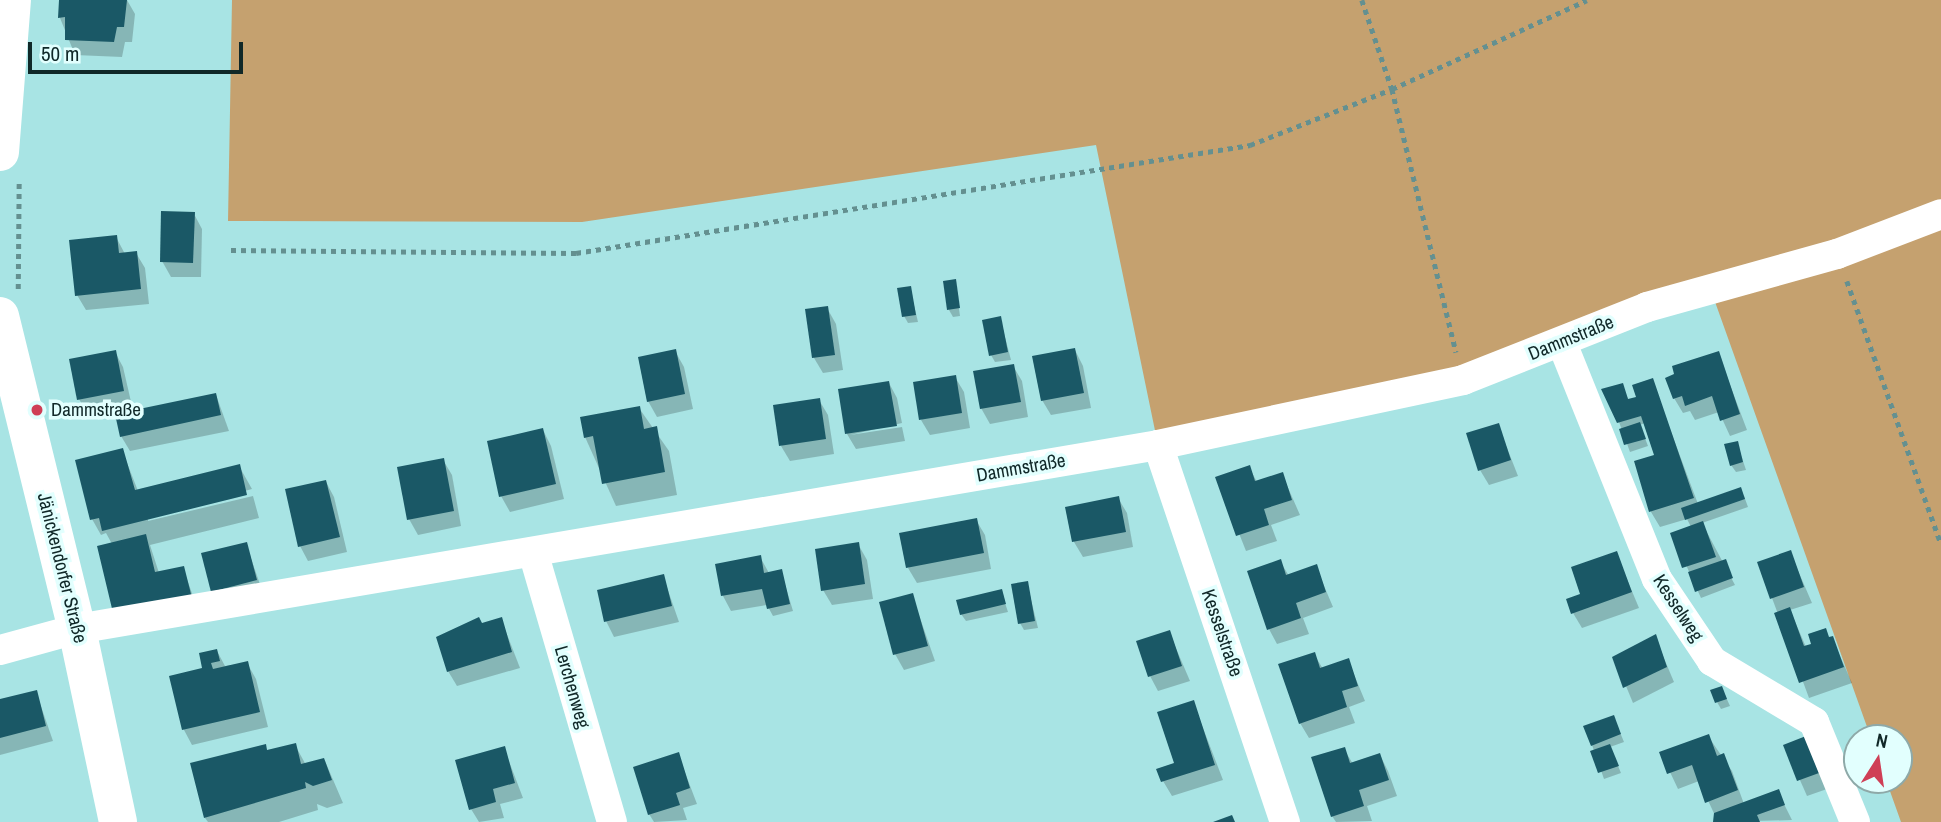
<!DOCTYPE html>
<meta charset="utf-8">
<style>
body{margin:0}
#map{position:relative;width:1941px;height:822px;overflow:hidden;background:#a8e4e4;font-family:"Archivo Narrow",sans-serif}
div>[style]{position:absolute}
.green>*{inset:0;background:#c5a16f}
.shadow>*{inset:0;background:#0003}
.building>*{inset:0;background:#1a5866}
.path>*{height:4.5px;margin-top:-2.25px;transform-origin:0;background:repeating-linear-gradient(90deg,#649090 0 5px,transparent 0 10px)}
.street>*{height:30px;margin:-15px;padding:0 15px;transform-origin:15px;border-radius:15px;background:#fff}
.secondary>*{height:38px;margin:-19px;padding:0 19px;transform-origin:19px;border-radius:19px;background:#fff}
.dots>*{width:19px;height:19px;translate:-50% -50%;box-sizing:border-box;border:4px solid #e2fffe;border-radius:50%}
span{translate:-50% -50%;white-space:nowrap;text-align:center;line-height:1.15;-webkit-text-stroke:7px #e2fffe;paint-order:stroke}
.street-label{font-size:19px;color:#102828}
.poi-label{font-size:19px;color:#102828}
.left{translate:0 -50%;text-align:left}
.north{position:absolute;left:1843px;top:724px;width:70px;height:70px;box-sizing:border-box;background:#e2fffe;border:2px solid #8ea9a8;border-radius:50%;rotate:12deg;font-size:19px;font-weight:700;line-height:28px;text-align:center;color:#102828}
.north::after{content:'';display:block;margin:auto;width:24px;height:32px;background:#cf3f56;clip-path:polygon(50% 0,100% 100%,50% 72%,0 100%)}
.scale{position:absolute;left:28px;top:42px;width:215px;height:32px;box-sizing:border-box;border:4px solid #102828;border-top:0;padding-left:9px;font-size:21px;line-height:24px;white-space:nowrap;color:#102828;-webkit-text-stroke:5px #e2fffe;paint-order:stroke}
</style>
<div id="map">
<div class="green">
<div style="clip-path:polygon(232px 0,1941px 0,1941px 822px,1901px 822px,1886px 780px,1899px 780px,1899px 738px,1871px 738px,1709px 285px,1562px 343px,1158px 445px,1096px 145px,582px 222px,228px 221px)"></div>
</div>
<div class="shadow">
<div style="clip-path:polygon(61px 0,127px 0,135px 14px,132px 42px,125px 42px,122px 57px,75px 55px,60px 18px)"></div>
<div style="clip-path:polygon(194px 214px,202px 229px,201px 277px,171px 277px,162px 261px)"></div>
<div style="clip-path:polygon(116px 237px,125px 254px,136px 253px,145px 268px,149px 304px,86px 310px,77px 295px)"></div>
<div style="clip-path:polygon(955px 281px,960px 316px,953px 317px,949px 310px)"></div>
<div style="clip-path:polygon(910px 288px,918px 322px,908px 323px,904px 316px)"></div>
<div style="clip-path:polygon(827px 308px,836px 324px,843px 370px,823px 373px,814px 358px,807px 311px)"></div>
<div style="clip-path:polygon(1000px 318px,1011px 360px,995px 362px,991px 355px)"></div>
<div style="clip-path:polygon(1075px 350px,1083px 366px,1091px 408px,1051px 415px,1042px 400px)"></div>
<div style="clip-path:polygon(675px 351px,684px 367px,693px 409px,657px 417px,648px 401px)"></div>
<div style="clip-path:polygon(115px 352px,123px 367px,132px 406px,88px 415px,79px 399px)"></div>
<div style="clip-path:polygon(1718px 353px,1747px 430px,1730px 436px,1719px 412px,1695px 420px,1690px 411px,1683px 413px,1674px 398px)"></div>
<div style="clip-path:polygon(1013px 366px,1022px 381px,1028px 417px,990px 424px,981px 408px)"></div>
<div style="clip-path:polygon(955px 377px,964px 392px,970px 428px,930px 435px,921px 420px)"></div>
<div style="clip-path:polygon(1652px 381px,1698px 504px,1744px 496px,1748px 507px,1702px 523px,1735px 585px,1701px 598px,1672px 534px,1691px 527px,1687px 519px,1660px 527px,1651px 512px,1636px 462px,1656px 456px,1645px 423px,1640px 425px,1648px 446px,1630px 452px,1619px 422px,1622px 385px,1629px 401px,1638px 398px)"></div>
<div style="clip-path:polygon(889px 383px,897px 398px,902px 423px,850px 435px,902px 427px,905px 441px,856px 449px,847px 434px,840px 391px)"></div>
<div style="clip-path:polygon(216px 395px,229px 431px,130px 451px,121px 436px)"></div>
<div style="clip-path:polygon(819px 400px,828px 415px,834px 454px,790px 461px,781px 446px)"></div>
<div style="clip-path:polygon(639px 408px,669px 451px,677px 495px,616px 506px,585px 437px)"></div>
<div style="clip-path:polygon(1498px 425px,1518px 476px,1489px 485px,1480px 470px)"></div>
<div style="clip-path:polygon(543px 430px,551px 446px,564px 499px,510px 512px,501px 496px)"></div>
<div style="clip-path:polygon(1737px 443px,1746px 470px,1736px 472px,1731px 465px)"></div>
<div style="clip-path:polygon(122px 450px,138px 491px,239px 466px,252px 489px,148px 518px,148px 521px,253px 496px,259px 518px,150px 545px,159px 573px,183px 568px,199px 613px,112px 544px,106px 533px,101px 535px,92px 519px)"></div>
<div style="clip-path:polygon(443px 460px,452px 475px,461px 526px,418px 535px,409px 519px)"></div>
<div style="clip-path:polygon(1249px 467px,1257px 482px,1282px 474px,1300px 515px,1271px 525px,1277px 541px,1246px 551px,1217px 478px)"></div>
<div style="clip-path:polygon(326px 482px,334px 497px,347px 552px,308px 561px,300px 546px)"></div>
<div style="clip-path:polygon(1118px 498px,1127px 513px,1133px 547px,1083px 557px,1074px 542px,1067px 508px)"></div>
<div style="clip-path:polygon(976px 520px,985px 535px,991px 569px,917px 583px,908px 568px)"></div>
<div style="clip-path:polygon(246px 544px,264px 596px,213px 592px)"></div>
<div style="clip-path:polygon(858px 544px,867px 560px,873px 599px,832px 605px,823px 590px)"></div>
<div style="clip-path:polygon(1790px 552px,1812px 603px,1790px 610px,1806px 647px,1832px 638px,1852px 683px,1809px 698px,1772px 598px)"></div>
<div style="clip-path:polygon(1616px 553px,1639px 608px,1582px 628px,1573px 613px)"></div>
<div style="clip-path:polygon(760px 557px,769px 573px,781px 571px,793px 611px,773px 616px,767px 605px,731px 611px,723px 596px,717px 565px)"></div>
<div style="clip-path:polygon(1280px 561px,1289px 576px,1316px 567px,1333px 607px,1303px 618px,1309px 634px,1277px 644px,1269px 629px)"></div>
<div style="clip-path:polygon(663px 576px,679px 622px,614px 637px,606px 621px)"></div>
<div style="clip-path:polygon(1027px 583px,1038px 628px,1024px 630px,1020px 623px)"></div>
<div style="clip-path:polygon(1001px 591px,1008px 612px,966px 621px,961px 614px)"></div>
<div style="clip-path:polygon(912px 595px,935px 661px,904px 670px,895px 654px)"></div>
<div style="clip-path:polygon(501px 619px,520px 668px,457px 686px,448px 671px,482px 625px)"></div>
<div style="clip-path:polygon(1169px 632px,1190px 681px,1158px 691px,1150px 676px)"></div>
<div style="clip-path:polygon(1655px 637px,1674px 682px,1633px 703px,1614px 657px)"></div>
<div style="clip-path:polygon(217px 651px,225px 666px,247px 663px,256px 679px,268px 727px,192px 745px,184px 730px,171px 678px,205px 669px)"></div>
<div style="clip-path:polygon(1314px 654px,1323px 669px,1348px 660px,1365px 701px,1349px 707px,1355px 723px,1309px 738px,1300px 723px)"></div>
<div style="clip-path:polygon(36px 692px,53px 741px,0 755px,0 701px)"></div>
<div style="clip-path:polygon(1725px 695px,1730px 706px,1721px 709px,1717px 702px)"></div>
<div style="clip-path:polygon(1193px 702px,1223px 780px,1172px 796px,1163px 781px,1176px 764px)"></div>
<div style="clip-path:polygon(1617px 725px,1624px 742px,1610px 747px,1621px 773px,1604px 779px,1592px 745px)"></div>
<div style="clip-path:polygon(1708px 736px,1732px 771px,1744px 804px,1778px 792px,1792px 820px,1718px 822px,1699px 781px,1678px 789px,1661px 753px)"></div>
<div style="clip-path:polygon(1805px 739px,1827px 789px,1807px 796px,1785px 746px)"></div>
<div style="clip-path:polygon(295px 745px,306px 765px,325px 761px,343px 803px,327px 808px,317px 804px,318px 810px,279px 822px,208px 822px,205px 818px,265px 746px,268px 752px)"></div>
<div style="clip-path:polygon(504px 748px,523px 798px,500px 804px,504px 818px,479px 822px,471px 809px)"></div>
<div style="clip-path:polygon(1344px 749px,1353px 764px,1380px 755px,1388px 771px,1397px 796px,1367px 806px,1372px 821px,1336px 822px,1332px 816px)"></div>
<div style="clip-path:polygon(678px 754px,697px 804px,683px 808px,687px 820px,654px 822px,649px 814px)"></div>
</div>
<div class="building">
<div style="clip-path:polygon(59px 0,127px 0,124px 27px,117px 27px,114px 42px,65px 40px,65px 17px,58px 18px)"></div>
<div style="clip-path:polygon(161px 211px,195px 212px,193px 263px,160px 262px)"></div>
<div style="clip-path:polygon(117px 235px,119px 253px,137px 251px,141px 289px,75px 296px,69px 240px)"></div>
<div style="clip-path:polygon(956px 279px,960px 308px,947px 310px,943px 281px)"></div>
<div style="clip-path:polygon(911px 286px,916px 315px,902px 317px,897px 288px)"></div>
<div style="clip-path:polygon(828px 306px,835px 355px,812px 358px,805px 309px)"></div>
<div style="clip-path:polygon(1001px 316px,1008px 352px,989px 356px,982px 320px)"></div>
<div style="clip-path:polygon(1075px 348px,1084px 393px,1041px 401px,1032px 356px)"></div>
<div style="clip-path:polygon(676px 349px,685px 394px,647px 402px,638px 357px)"></div>
<div style="clip-path:polygon(116px 350px,124px 391px,77px 400px,69px 359px)"></div>
<div style="clip-path:polygon(1719px 351px,1740px 414px,1720px 421px,1712px 396px,1685px 406px,1682px 396px,1673px 399px,1665px 378px,1674px 374px,1672px 366px)"></div>
<div style="clip-path:polygon(1014px 364px,1021px 402px,980px 409px,973px 371px)"></div>
<div style="clip-path:polygon(956px 375px,962px 413px,919px 420px,913px 382px)"></div>
<div style="clip-path:polygon(1653px 378px,1694px 498px,1649px 512px,1634px 461px,1654px 455px,1641px 416px,1617px 423px,1601px 389px,1623px 383px,1628px 399px,1636px 397px,1632px 385px)"></div>
<div style="clip-path:polygon(889px 381px,897px 426px,845px 434px,838px 389px)"></div>
<div style="clip-path:polygon(216px 393px,221px 415px,120px 437px,115px 414px)"></div>
<div style="clip-path:polygon(820px 398px,826px 439px,779px 446px,773px 405px)"></div>
<div style="clip-path:polygon(640px 406px,644px 429px,657px 426px,665px 472px,602px 484px,593px 436px,584px 438px,580px 417px)"></div>
<div style="clip-path:polygon(1640px 422px,1646px 439px,1624px 445px,1619px 429px)"></div>
<div style="clip-path:polygon(1499px 423px,1511px 460px,1478px 471px,1466px 433px)"></div>
<div style="clip-path:polygon(543px 428px,556px 484px,499px 497px,487px 441px)"></div>
<div style="clip-path:polygon(1738px 441px,1743px 462px,1730px 466px,1724px 444px)"></div>
<div style="clip-path:polygon(123px 448px,135px 490px,240px 464px,247px 495px,102px 531px,99px 518px,90px 520px,75px 460px)"></div>
<div style="clip-path:polygon(444px 458px,454px 511px,407px 520px,397px 467px)"></div>
<div style="clip-path:polygon(1250px 465px,1255px 481px,1283px 472px,1292px 500px,1264px 509px,1269px 525px,1236px 536px,1215px 477px)"></div>
<div style="clip-path:polygon(326px 480px,340px 537px,298px 547px,285px 489px)"></div>
<div style="clip-path:polygon(1741px 487px,1745px 499px,1685px 520px,1681px 508px)"></div>
<div style="clip-path:polygon(1119px 496px,1126px 532px,1072px 542px,1065px 507px)"></div>
<div style="clip-path:polygon(977px 518px,984px 553px,906px 568px,899px 533px)"></div>
<div style="clip-path:polygon(1703px 521px,1716px 557px,1682px 568px,1670px 533px)"></div>
<div style="clip-path:polygon(146px 534px,155px 572px,184px 566px,192px 598px,114px 617px,97px 546px)"></div>
<div style="clip-path:polygon(247px 542px,257px 580px,211px 592px,201px 553px)"></div>
<div style="clip-path:polygon(859px 542px,865px 584px,821px 591px,815px 549px)"></div>
<div style="clip-path:polygon(1791px 550px,1804px 587px,1770px 599px,1757px 562px)"></div>
<div style="clip-path:polygon(1617px 551px,1632px 592px,1571px 614px,1566px 599px,1580px 594px,1571px 567px)"></div>
<div style="clip-path:polygon(761px 555px,764px 573px,782px 569px,790px 604px,767px 609px,762px 589px,721px 596px,715px 564px)"></div>
<div style="clip-path:polygon(1281px 559px,1286px 575px,1317px 564px,1326px 592px,1296px 603px,1301px 618px,1267px 630px,1247px 571px)"></div>
<div style="clip-path:polygon(1726px 559px,1733px 578px,1695px 592px,1688px 572px)"></div>
<div style="clip-path:polygon(664px 574px,672px 606px,604px 622px,597px 590px)"></div>
<div style="clip-path:polygon(1028px 581px,1035px 621px,1018px 624px,1011px 584px)"></div>
<div style="clip-path:polygon(1002px 589px,1006px 604px,960px 615px,956px 600px)"></div>
<div style="clip-path:polygon(913px 593px,928px 646px,893px 655px,879px 602px)"></div>
<div style="clip-path:polygon(1790px 607px,1804px 646px,1811px 644px,1808px 634px,1826px 628px,1829px 637px,1833px 636px,1844px 667px,1799px 683px,1774px 613px)"></div>
<div style="clip-path:polygon(479px 617px,482px 623px,502px 617px,512px 652px,447px 672px,436px 637px)"></div>
<div style="clip-path:polygon(1170px 630px,1182px 666px,1148px 677px,1136px 641px)"></div>
<div style="clip-path:polygon(1656px 634px,1667px 667px,1623px 688px,1612px 657px)"></div>
<div style="clip-path:polygon(217px 649px,220px 661px,211px 663px,213px 669px,248px 661px,260px 712px,182px 730px,169px 676px,202px 668px,199px 653px)"></div>
<div style="clip-path:polygon(1315px 652px,1320px 668px,1349px 658px,1358px 686px,1342px 691px,1347px 707px,1299px 724px,1278px 664px)"></div>
<div style="clip-path:polygon(1722px 686px,1727px 699px,1715px 703px,1710px 690px)"></div>
<div style="clip-path:polygon(37px 690px,46px 726px,0 738px,0 699px)"></div>
<div style="clip-path:polygon(1194px 700px,1215px 765px,1161px 782px,1156px 769px,1174px 763px,1157px 712px)"></div>
<div style="clip-path:polygon(1614px 715px,1621px 734px,1591px 746px,1583px 726px)"></div>
<div style="clip-path:polygon(1709px 734px,1717px 756px,1724px 753px,1738px 790px,1705px 803px,1692px 765px,1667px 774px,1659px 752px)"></div>
<div style="clip-path:polygon(1806px 736px,1819px 773px,1797px 781px,1783px 745px)"></div>
<div style="clip-path:polygon(296px 743px,301px 764px,324px 758px,332px 780px,313px 786px,305px 782px,306px 788px,204px 818px,190px 763px,266px 744px,267px 750px)"></div>
<div style="clip-path:polygon(1610px 744px,1619px 766px,1598px 773px,1590px 751px)"></div>
<div style="clip-path:polygon(505px 746px,515px 783px,493px 789px,496px 802px,469px 810px,455px 760px)"></div>
<div style="clip-path:polygon(1345px 747px,1350px 763px,1380px 753px,1389px 780px,1359px 790px,1364px 806px,1331px 817px,1311px 757px)"></div>
<div style="clip-path:polygon(679px 752px,690px 788px,676px 793px,680px 805px,648px 815px,633px 767px)"></div>
<div style="clip-path:polygon(1779px 789px,1785px 805px,1757px 815px,1760px 822px,1713px 822px,1714px 813px)"></div>
<div style="clip-path:polygon(1232px 815px,1235px 822px,1213px 822px)"></div>
</div>
<div class="path">
<div style="left:1362px;top:0;width:94px;rotate:71.4deg"></div>
<div style="left:1392px;top:89px;width:271px;rotate:76.3deg"></div>
<div style="left:231px;top:250px;width:345px;rotate:0.5deg"></div>
<div style="left:576px;top:253px;width:683px;rotate:-9.1deg"></div>
<div style="left:1250px;top:145px;width:153px;rotate:-21.5deg"></div>
<div style="left:1392px;top:89px;width:214px;rotate:-24.5deg"></div>
<div style="left:1847px;top:281px;width:278px;rotate:70.3deg"></div>
<div style="left:18px;top:289px;width:110px;rotate:-89.5deg"></div>
</div>
<div class="street">
<div style="left:1562px;top:343px;width:254px;rotate:68.1deg"></div>
<div style="left:1657px;top:579px;width:99px;rotate:56.1deg"></div>
<div style="left:1712px;top:661px;width:119px;rotate:30.9deg"></div>
<div style="left:1814px;top:722px;width:108px;rotate:67.7deg"></div>
<div style="left:1158px;top:445px;width:398px;rotate:71.4deg"></div>
<div style="left:533px;top:552px;width:281px;rotate:73.7deg"></div>
<div style="left:0;top:650px;width:80px;rotate:-15.3deg"></div>
<div style="left:77px;top:629px;width:1097px;rotate:-9.66deg"></div>
<div style="left:1158px;top:445px;width:312px;rotate:-12deg"></div>
<div style="left:1463px;top:380px;width:198px;rotate:-21.6deg"></div>
<div style="left:1647px;top:307px;width:197px;rotate:-15.6deg"></div>
<div style="left:1837px;top:254px;width:111px;rotate:-21deg"></div>
</div>
<div class="secondary">
<div style="left:0;top:152px;width:152px;rotate:-85.5deg"></div>
<div style="left:0;top:316px;width:322px;rotate:76.2deg"></div>
<div style="left:77px;top:629px;width:197px;rotate:78deg"></div>
</div>
<div class="dots">
<div style="left:37px;top:410px;background:#cf3f56"></div>
</div>
<div class="street-label">
<span style="left:1571px;top:338px;rotate:-22deg">Dammstraße</span>
<span style="left:1021px;top:468px;rotate:-10deg">Dammstraße</span>
<span style="left:62px;top:568px;rotate:76deg">Jänickendorfer Straße</span>
<span style="left:1678px;top:608px;rotate:57deg">Kesselweg</span>
<span style="left:1222px;top:633px;rotate:71deg">Kesselstraße</span>
<span style="left:572px;top:687px;rotate:74deg">Lerchenweg</span>
</div>
<div class="poi-label">
<span class="left" style="left:51px;top:410px">Dammstraße</span>
</div>
<div class="north">N</div>
<div class="scale">50 m</div>
</div>
